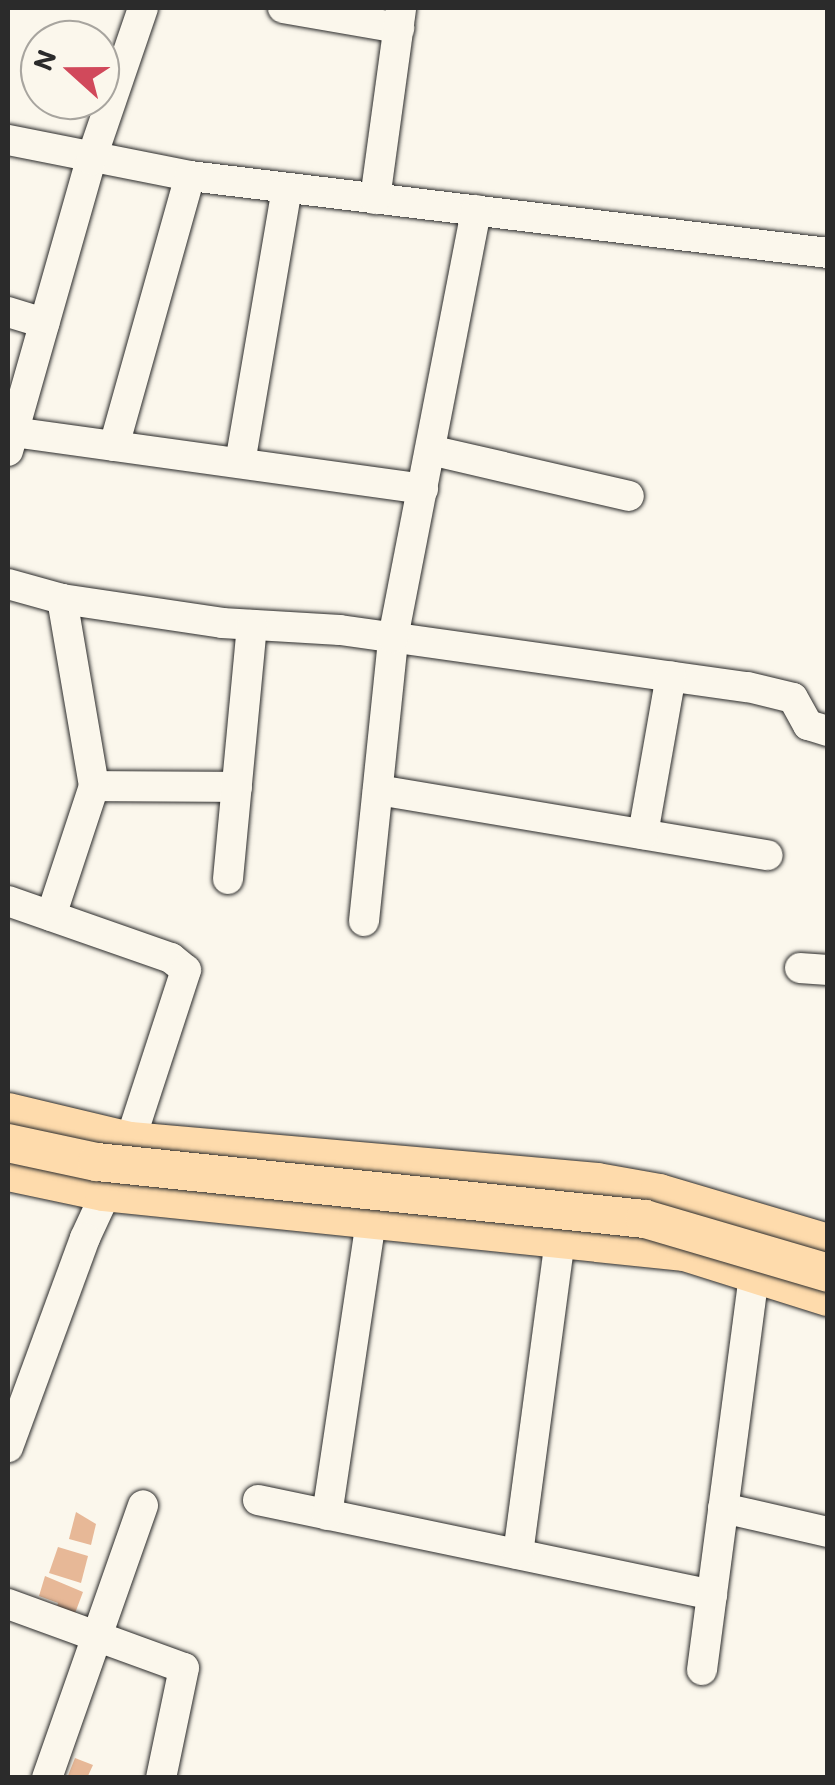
<!DOCTYPE html>
<style>
body{margin:0}
#map{position:relative;width:835px;height:1785px;overflow:hidden;background:#fbf7ec;font-family:Itim,sans-serif}
div>[style]{position:absolute}
.building>*{inset:0;background:#e7b897}
.roads{filter:drop-shadow(0 0 2px #2b2b2b) drop-shadow(0 0 2px #2b2b2b)}
.minor>*{height:30px;margin:-15px;padding:0 15px;transform-origin:15px;border-radius:15px;background:#fbf7ec}
.major>*{height:38px;margin:-19px;padding:0 19px;transform-origin:19px;border-radius:19px;background:#fedbac}
.bridges{filter:drop-shadow(0 0 2px #2b2b2b) drop-shadow(0 0 2px #2b2b2b)}
.major-bridge>*{height:38px;margin:-19px;padding:0 19px;transform-origin:19px;border-radius:19px;background:#fedbac}
span{translate:-50% -50%;white-space:nowrap;text-align:center;line-height:1.15;-webkit-text-stroke:10px #fbf7ec;paint-order:stroke}
.frame{position:absolute;inset:0;border:10px solid #2b2b2b;pointer-events:none}
.north{position:absolute;left:20px;top:20px;width:100px;height:100px;box-sizing:border-box;background:#fbf7ec;border:2px solid #a8a59f;border-radius:50%;rotate:291deg;font-size:28px;font-weight:700;line-height:40px;text-align:center;color:#2b2b2b}
.north::after{content:'';display:block;margin:auto;width:35px;height:45px;background:#d1495b;clip-path:polygon(50% 0,100% 100%,50% 72%,0 100%)}
</style>
<div id="map">
<div class="building">
<div style="clip-path:polygon(76px 1512px,96px 1524px,91px 1545px,69px 1539px)"></div>
<div style="clip-path:polygon(58px 1547px,88px 1556px,81px 1583px,49px 1573px)"></div>
<div style="clip-path:polygon(45px 1576px,83px 1592px,71px 1624px,54px 1618px,58px 1603px,39px 1596px)"></div>
<div style="clip-path:polygon(75px 1758px,93px 1765px,87px 1778px,67px 1778px)"></div>
</div>
<div class="roads">
<div class="minor">
<div style="left:283px;top:8px;width:118px;rotate:9.8deg"></div>
<div style="left:8px;top:140px;width:186px;rotate:11.2deg"></div>
<div style="left:190px;top:176px;width:643px;rotate:6.88deg"></div>
<div style="left:375px;top:199px;width:193px;rotate:-82.2deg"></div>
<div style="left:8px;top:312px;width:38px;rotate:17deg"></div>
<div style="left:13px;top:432px;width:414px;rotate:7.9deg"></div>
<div style="left:114px;top:446px;width:280px;rotate:-74.3deg"></div>
<div style="left:430px;top:450px;width:204px;rotate:13deg"></div>
<div style="left:8px;top:451px;width:303px;rotate:-74.1deg"></div>
<div style="left:91px;top:160px;width:161px;rotate:-71.1deg"></div>
<div style="left:240px;top:463px;width:278px;rotate:-80.3deg"></div>
<div style="left:8px;top:584px;width:56px;rotate:15.5deg"></div>
<div style="left:62px;top:599px;width:162px;rotate:8.5deg"></div>
<div style="left:222px;top:623px;width:118px;rotate:3.4deg"></div>
<div style="left:340px;top:630px;width:412px;rotate:8deg"></div>
<div style="left:748px;top:687px;width:46px;rotate:13.7deg"></div>
<div style="left:793px;top:698px;width:31px;rotate:61deg"></div>
<div style="left:808px;top:725px;width:21px;rotate:17deg"></div>
<div style="left:94px;top:786px;width:143px;rotate:0.4deg"></div>
<div style="left:378px;top:790px;width:395px;rotate:9.5deg"></div>
<div style="left:643px;top:834px;width:160px;rotate:-80deg"></div>
<div style="left:228px;top:879px;width:255px;rotate:-84.6deg"></div>
<div style="left:8px;top:901px;width:173px;rotate:19.3deg"></div>
<div style="left:171px;top:958px;width:19px;rotate:39deg"></div>
<div style="left:186px;top:970px;width:180px;rotate:108.1deg"></div>
<div style="left:130px;top:1141px;width:107px;rotate:114.9deg"></div>
<div style="left:85px;top:1238px;width:223px;rotate:110.2deg"></div>
<div style="left:51px;top:916px;width:137px;rotate:-71.7deg"></div>
<div style="left:94px;top:786px;width:190px;rotate:-99.7deg"></div>
<div style="left:364px;top:921px;width:284px;rotate:-84.1deg"></div>
<div style="left:393px;top:638px;width:436px;rotate:-79deg"></div>
<div style="left:800px;top:968px;width:28px;rotate:4deg"></div>
<div style="left:258px;top:1500px;width:464px;rotate:11.8deg"></div>
<div style="left:723px;top:1508px;width:108px;rotate:12.9deg"></div>
<div style="left:327px;top:1515px;width:298px;rotate:-81.5deg"></div>
<div style="left:518px;top:1554px;width:319px;rotate:-82.4deg"></div>
<div style="left:8px;top:1604px;width:187px;rotate:20deg"></div>
<div style="left:184px;top:1668px;width:112px;rotate:101.8deg"></div>
<div style="left:702px;top:1670px;width:400px;rotate:-82.5deg"></div>
<div style="left:47px;top:1778px;width:289px;rotate:-70.6deg"></div>
</div>
<div class="major">
<div style="left:8px;top:1112px;width:125px;rotate:13.4deg"></div>
<div style="left:130px;top:1141px;width:469px;rotate:5deg"></div>
<div style="left:597px;top:1182px;width:63px;rotate:10.1deg"></div>
<div style="left:659px;top:1193px;width:176px;rotate:16.5deg"></div>
<div style="left:8px;top:1172px;width:98px;rotate:11.8deg"></div>
<div style="left:104px;top:1192px;width:584px;rotate:5.9deg"></div>
<div style="left:685px;top:1252px;width:150px;rotate:17.5deg"></div>
</div>
</div>
<div class="bridges">
<div class="major-bridge">
<div style="left:8px;top:1143px;width:91px;rotate:12.1deg"></div>
<div style="left:97px;top:1162px;width:551px;rotate:5.94deg"></div>
<div style="left:645px;top:1219px;width:191px;rotate:16.4deg"></div>
</div>
</div>
<div class="frame"></div>
<div class="north">N</div>
</div>
